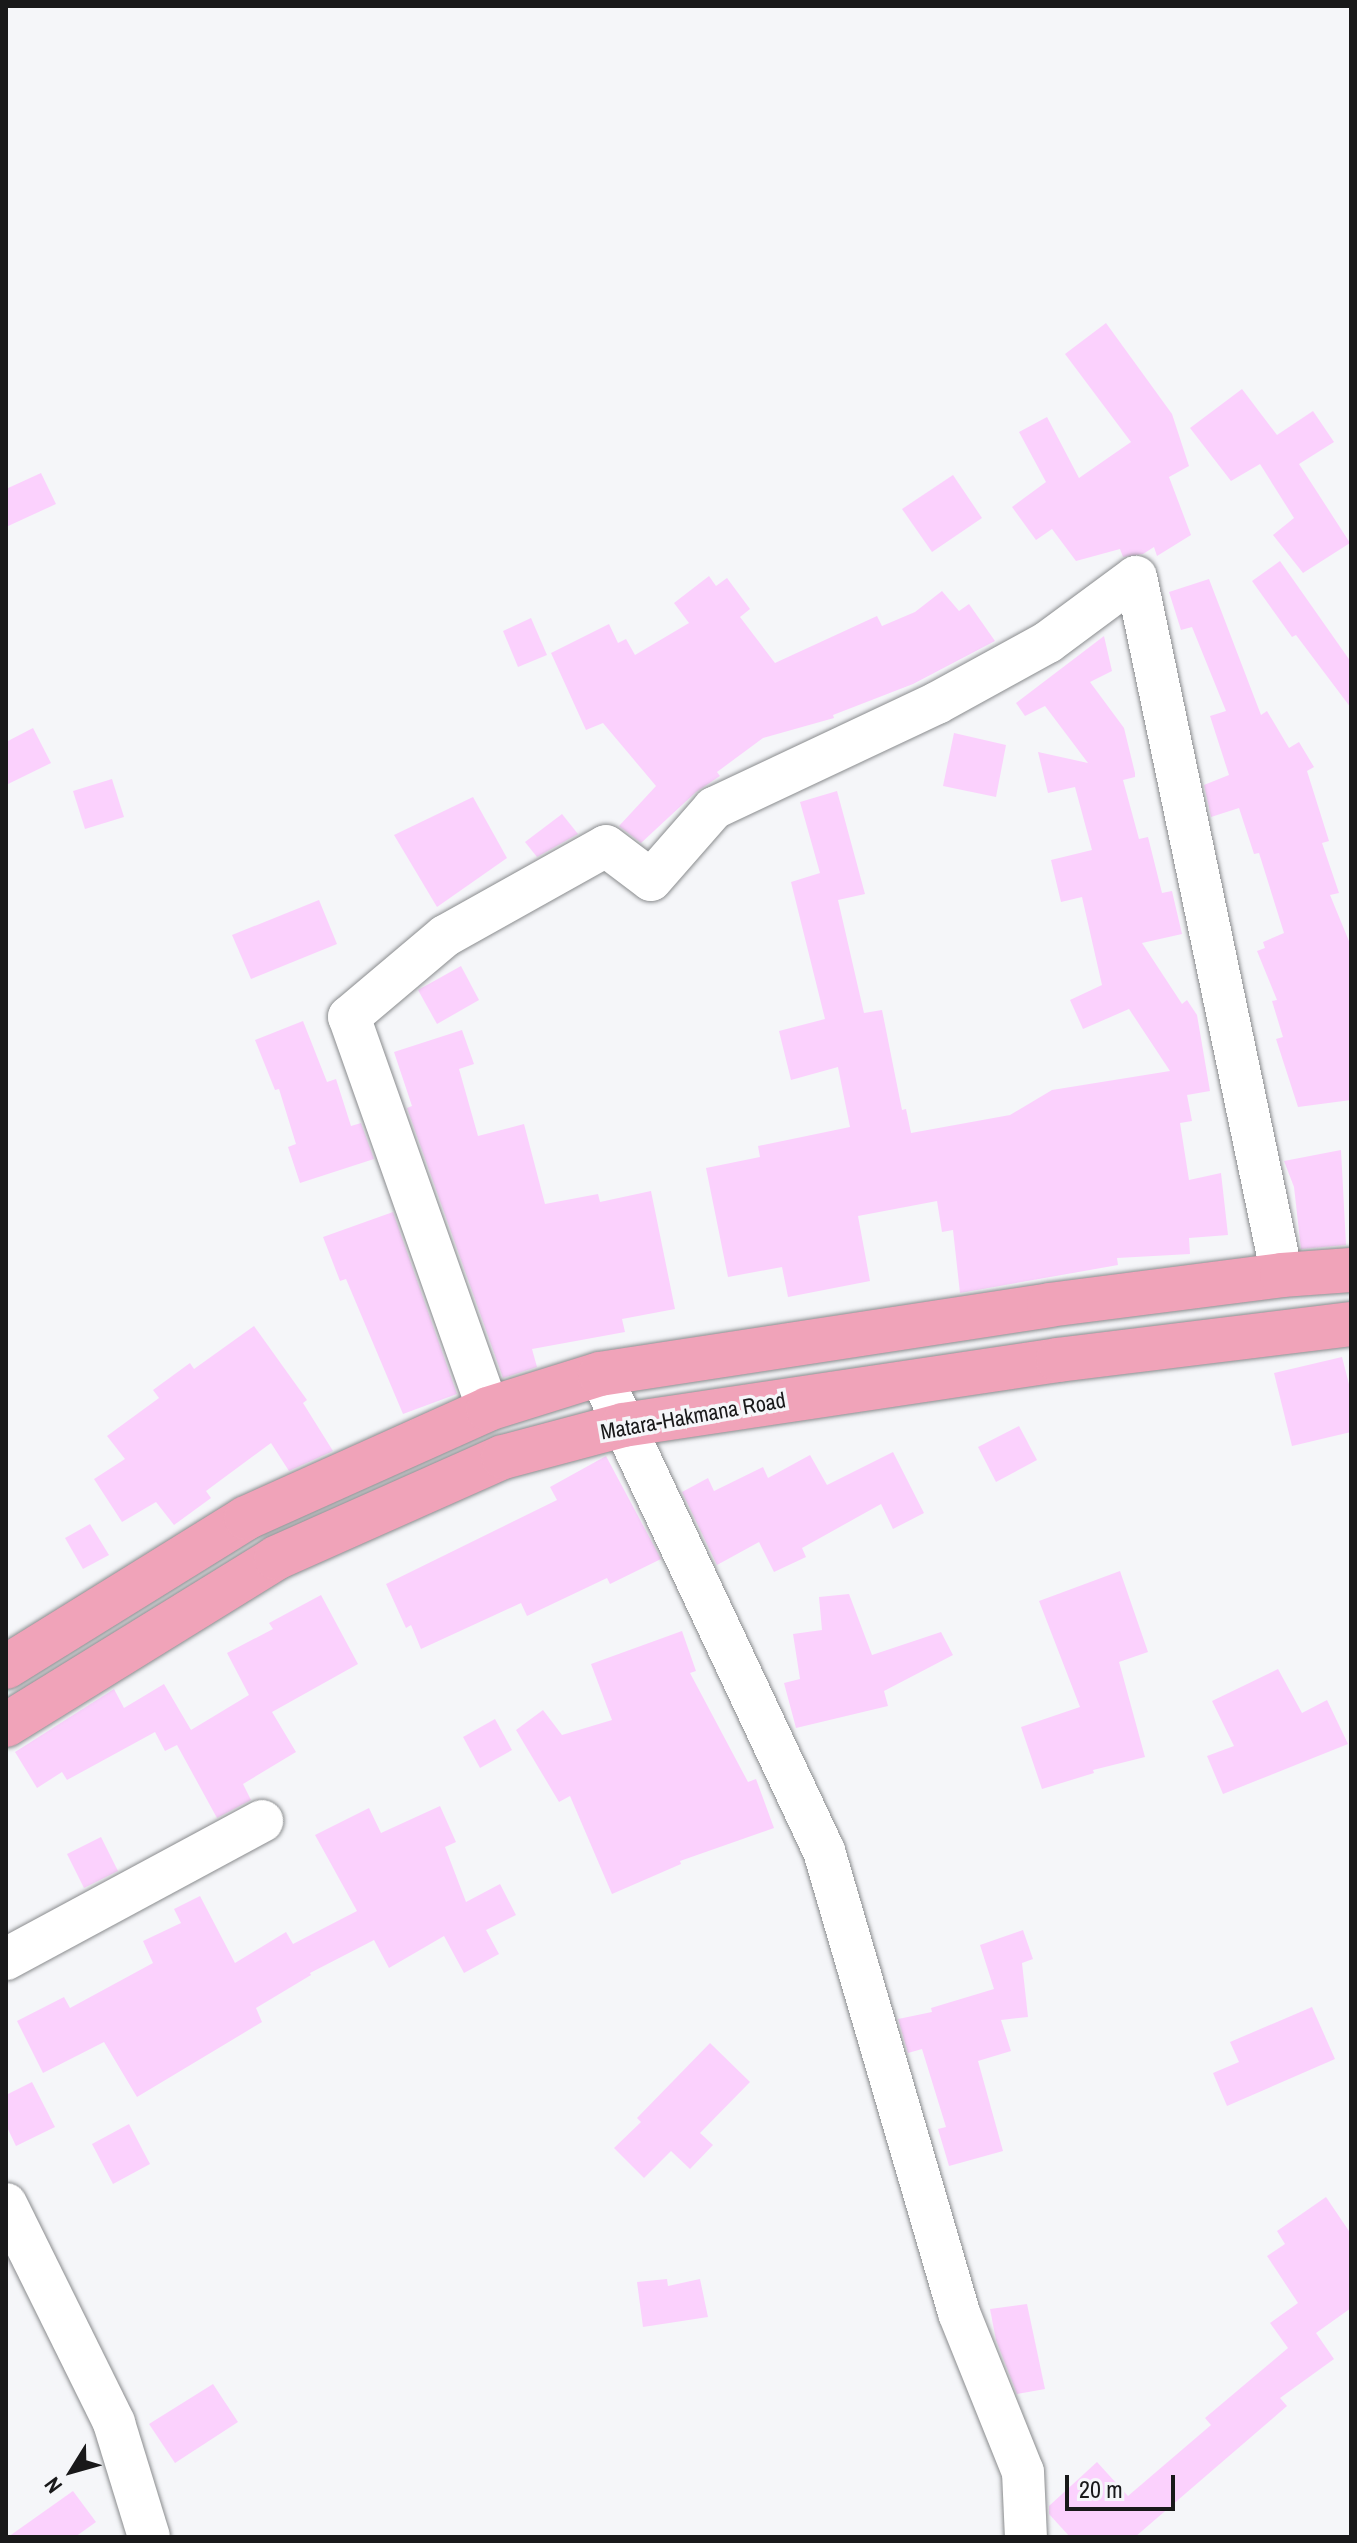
<!DOCTYPE html>
<style>
body{margin:0}
#map{position:relative;width:1357px;height:2543px;overflow:hidden;background:#f5f6f9;font-family:"Archivo Narrow",sans-serif}
div>[style]{position:absolute}
.building>*{inset:0;background:#fbd1fd}
.roads{filter:drop-shadow(0 0 2px #8a8c8e) drop-shadow(0 0 2px #8a8c8e)}
.minor>*{height:42px;margin:-21px;padding:0 21px;transform-origin:21px;border-radius:21px;background:#fff}
.primary>*{height:44px;margin:-22px;padding:0 22px;transform-origin:22px;border-radius:22px;background:#f0a3b9}
span{translate:-50% -50%;white-space:nowrap;text-align:center;line-height:1.15;-webkit-text-stroke:7px #f5f6f9;paint-order:stroke}
.street-label{font-size:22px;color:#19191a}
.frame{position:absolute;inset:0;border:8px solid #19191a;pointer-events:none}
.north{position:absolute;left:32px;top:2431px;width:80px;height:80px;-webkit-text-stroke:6px #f5f6f9;paint-order:stroke;rotate:233deg;font-size:22px;font-weight:700;line-height:32px;text-align:center;color:#19191a}
.north::after{content:'';display:block;margin:auto;width:28px;height:36px;background:#19191a;clip-path:polygon(50% 0,100% 100%,50% 72%,0 100%)}
.scale{position:absolute;left:1065px;top:2475px;width:110px;height:36px;box-sizing:border-box;border:4px solid #19191a;border-top:0;padding-left:10px;font-size:24px;line-height:28px;white-space:nowrap;color:#19191a;-webkit-text-stroke:6px #f5f6f9;paint-order:stroke}
</style>
<div id="map">
<div class="building">
<div style="clip-path:polygon(1106px 323px,1172px 414px,1189px 466px,1169px 477px,1191px 535px,1157px 556px,1154px 547px,1143px 554px,1123px 557px,1120px 549px,1076px 561px,1052px 529px,1036px 540px,1012px 507px,1046px 482px,1019px 432px,1047px 417px,1079px 478px,1131px 442px,1065px 354px)"></div>
<div style="clip-path:polygon(1242px 389px,1277px 435px,1313px 411px,1334px 442px,1299px 464px,1350px 543px,1303px 573px,1273px 535px,1294px 518px,1260px 464px,1231px 481px,1190px 428px)"></div>
<div style="clip-path:polygon(41px 473px,56px 504px,6px 527px,6px 489px)"></div>
<div style="clip-path:polygon(953px 475px,982px 518px,932px 552px,902px 509px)"></div>
<div style="clip-path:polygon(1280px 561px,1351px 662px,1351px 708px,1296px 635px,1292px 637px,1252px 581px)"></div>
<div style="clip-path:polygon(709px 576px,716px 586px,727px 578px,750px 609px,740px 617px,775px 663px,877px 616px,882px 626px,915px 612px,942px 591px,959px 611px,969px 604px,995px 641px,913px 684px,833px 715px,834px 718px,763px 738px,717px 772px,720px 776px,696px 792px,641px 843px,619px 826px,656px 786px,603px 723px,586px 730px,551px 653px,609px 624px,618px 643px,626px 639px,635px 655px,689px 623px,674px 603px)"></div>
<div style="clip-path:polygon(1209px 579px,1261px 715px,1267px 711px,1289px 748px,1299px 742px,1314px 767px,1307px 771px,1329px 841px,1322px 843px,1339px 893px,1330px 895px,1351px 946px,1351px 1100px,1298px 1107px,1276px 1039px,1283px 1037px,1272px 1001px,1277px 1000px,1257px 951px,1265px 948px,1263px 942px,1284px 933px,1259px 853px,1254px 854px,1239px 808px,1211px 817px,1204px 785px,1229px 775px,1210px 716px,1226px 711px,1192px 627px,1181px 630px,1169px 592px)"></div>
<div style="clip-path:polygon(531px 618px,547px 655px,518px 667px,503px 631px)"></div>
<div style="clip-path:polygon(1104px 636px,1112px 671px,1090px 682px,1124px 728px,1135px 773px,1135px 777px,1123px 780px,1139px 839px,1148px 837px,1162px 893px,1172px 891px,1182px 934px,1142px 943px,1182px 1004px,1187px 1000px,1197px 1015px,1210px 1091px,1187px 1095px,1192px 1121px,1180px 1123px,1189px 1180px,1221px 1173px,1228px 1235px,1189px 1238px,1190px 1254px,1117px 1258px,1118px 1265px,960px 1293px,953px 1230px,942px 1232px,937px 1201px,858px 1216px,870px 1281px,788px 1297px,782px 1267px,728px 1277px,706px 1168px,760px 1157px,758px 1146px,850px 1127px,838px 1067px,791px 1080px,779px 1031px,825px 1019px,791px 882px,820px 873px,800px 802px,837px 791px,865px 894px,838px 900px,864px 1013px,882px 1010px,902px 1110px,906px 1109px,911px 1133px,1010px 1115px,1052px 1090px,1170px 1071px,1129px 1009px,1083px 1029px,1070px 1000px,1102px 985px,1082px 897px,1061px 902px,1051px 860px,1092px 850px,1075px 787px,1048px 793px,1038px 752px,1088px 763px,1045px 706px,1025px 716px,1016px 703px)"></div>
<div style="clip-path:polygon(33px 728px,51px 763px,6px 785px,6px 742px)"></div>
<div style="clip-path:polygon(954px 733px,1006px 745px,996px 797px,943px 786px)"></div>
<div style="clip-path:polygon(112px 779px,124px 817px,85px 829px,73px 791px)"></div>
<div style="clip-path:polygon(473px 797px,507px 858px,437px 907px,394px 835px)"></div>
<div style="clip-path:polygon(562px 814px,578px 834px,537px 857px,525px 842px)"></div>
<div style="clip-path:polygon(319px 900px,337px 944px,251px 979px,232px 935px)"></div>
<div style="clip-path:polygon(461px 966px,479px 1000px,437px 1024px,418px 990px)"></div>
<div style="clip-path:polygon(303px 1021px,327px 1082px,336px 1079px,351px 1126px,361px 1123px,374px 1159px,300px 1183px,288px 1147px,296px 1144px,279px 1089px,275px 1090px,255px 1040px)"></div>
<div style="clip-path:polygon(462px 1030px,474px 1064px,459px 1069px,478px 1136px,524px 1124px,545px 1204px,598px 1194px,600px 1202px,651px 1191px,675px 1309px,622px 1319px,625px 1332px,532px 1349px,537px 1367px,503px 1378px,407px 1108px,412px 1106px,394px 1052px)"></div>
<div style="clip-path:polygon(1341px 1150px,1346px 1245px,1301px 1249px,1294px 1187px,1284px 1161px)"></div>
<div style="clip-path:polygon(393px 1212px,457px 1394px,403px 1414px,346px 1279px,340px 1281px,323px 1237px)"></div>
<div style="clip-path:polygon(254px 1326px,307px 1400px,303px 1403px,333px 1451px,289px 1471px,271px 1443px,206px 1491px,211px 1498px,174px 1525px,156px 1502px,122px 1522px,94px 1479px,125px 1459px,107px 1436px,159px 1398px,153px 1390px,190px 1363px,194px 1369px)"></div>
<div style="clip-path:polygon(1342px 1357px,1351px 1392px,1351px 1432px,1292px 1446px,1274px 1373px)"></div>
<div style="clip-path:polygon(1019px 1426px,1037px 1460px,996px 1482px,978px 1447px)"></div>
<div style="clip-path:polygon(893px 1452px,924px 1513px,893px 1529px,881px 1504px,802px 1548px,806px 1557px,774px 1572px,759px 1542px,717px 1565px,682px 1492px,708px 1478px,714px 1491px,763px 1467px,768px 1478px,810px 1455px,827px 1485px)"></div>
<div style="clip-path:polygon(606px 1456px,661px 1559px,610px 1584px,607px 1578px,527px 1616px,521px 1603px,421px 1649px,411px 1625px,406px 1628px,386px 1584px,557px 1500px,550px 1487px)"></div>
<div style="clip-path:polygon(90px 1524px,109px 1555px,83px 1569px,65px 1538px)"></div>
<div style="clip-path:polygon(1120px 1571px,1148px 1652px,1119px 1662px,1145px 1757px,1093px 1770px,1094px 1773px,1042px 1789px,1021px 1727px,1080px 1707px,1039px 1601px)"></div>
<div style="clip-path:polygon(849px 1594px,872px 1655px,941px 1632px,953px 1655px,884px 1691px,888px 1706px,796px 1728px,784px 1683px,800px 1679px,793px 1634px,822px 1630px,819px 1597px)"></div>
<div style="clip-path:polygon(321px 1595px,358px 1664px,272px 1712px,296px 1752px,243px 1784px,251px 1800px,217px 1818px,177px 1745px,165px 1751px,155px 1732px,67px 1780px,62px 1772px,37px 1788px,15px 1752px,114px 1689px,124px 1708px,164px 1684px,191px 1730px,249px 1695px,227px 1653px,273px 1629px,269px 1623px)"></div>
<div style="clip-path:polygon(682px 1631px,696px 1671px,690px 1673px,748px 1782px,756px 1779px,774px 1828px,680px 1861px,681px 1864px,612px 1894px,570px 1796px,559px 1802px,516px 1730px,543px 1710px,562px 1735px,612px 1720px,591px 1664px)"></div>
<div style="clip-path:polygon(1278px 1669px,1302px 1713px,1327px 1700px,1348px 1744px,1223px 1794px,1207px 1756px,1234px 1746px,1212px 1701px)"></div>
<div style="clip-path:polygon(495px 1719px,512px 1750px,480px 1768px,463px 1737px)"></div>
<div style="clip-path:polygon(440px 1806px,456px 1842px,445px 1847px,466px 1902px,500px 1884px,516px 1915px,486px 1930px,499px 1954px,464px 1973px,444px 1936px,389px 1968px,374px 1940px,310px 1973px,311px 1975px,256px 2008px,262px 2022px,137px 2097px,104px 2042px,43px 2073px,17px 2021px,64px 1997px,70px 2008px,153px 1963px,143px 1941px,181px 1923px,174px 1909px,200px 1896px,235px 1963px,286px 1932px,293px 1944px,357px 1911px,315px 1835px,369px 1808px,381px 1833px)"></div>
<div style="clip-path:polygon(101px 1837px,118px 1871px,84px 1888px,67px 1854px)"></div>
<div style="clip-path:polygon(1023px 1930px,1033px 1959px,1022px 1963px,1028px 2017px,1001px 2020px,1011px 2051px,978px 2061px,1003px 2151px,949px 2166px,938px 2129px,946px 2127px,922px 2049px,908px 2053px,898px 2019px,932px 2012px,931px 2008px,994px 1989px,980px 1945px)"></div>
<div style="clip-path:polygon(1312px 2007px,1335px 2059px,1227px 2106px,1213px 2073px,1239px 2062px,1230px 2042px)"></div>
<div style="clip-path:polygon(710px 2043px,750px 2082px,700px 2133px,713px 2145px,690px 2169px,671px 2151px,644px 2178px,614px 2148px,641px 2122px,637px 2118px)"></div>
<div style="clip-path:polygon(32px 2082px,55px 2127px,16px 2146px,6px 2125px,6px 2095px)"></div>
<div style="clip-path:polygon(129px 2124px,150px 2164px,113px 2184px,92px 2144px)"></div>
<div style="clip-path:polygon(1326px 2197px,1351px 2234px,1351px 2308px,1316px 2333px,1334px 2359px,1280px 2398px,1287px 2406px,1135px 2537px,1070px 2537px,1049px 2514px,1049px 2506px,1097px 2462px,1128px 2496px,1211px 2425px,1205px 2418px,1288px 2348px,1270px 2323px,1298px 2303px,1267px 2256px,1285px 2244px,1277px 2231px)"></div>
<div style="clip-path:polygon(667px 2279px,668px 2286px,700px 2279px,708px 2317px,643px 2327px,637px 2282px)"></div>
<div style="clip-path:polygon(1027px 2304px,1045px 2389px,1017px 2394px,996px 2340px,990px 2309px)"></div>
<div style="clip-path:polygon(213px 2384px,238px 2422px,175px 2463px,149px 2424px)"></div>
<div style="clip-path:polygon(73px 2491px,96px 2522px,75px 2537px,8px 2537px)"></div>
</div>
<div class="roads">
<div class="minor">
<div style="left:600px;top:1374px;width:527px;rotate:64.85deg"></div>
<div style="left:824px;top:1851px;width:481px;rotate:73.7deg"></div>
<div style="left:959px;top:2313px;width:171px;rotate:68.1deg"></div>
<div style="left:1023px;top:2472px;width:65px;rotate:87.4deg"></div>
<div style="left:488px;top:1409px;width:416px;rotate:-109.5deg"></div>
<div style="left:349px;top:1017px;width:126px;rotate:-40.2deg"></div>
<div style="left:445px;top:936px;width:184px;rotate:-29.2deg"></div>
<div style="left:606px;top:846px;width:56px;rotate:37.1deg"></div>
<div style="left:651px;top:880px;width:96px;rotate:-48.8deg"></div>
<div style="left:714px;top:808px;width:246px;rotate:-25.2deg"></div>
<div style="left:937px;top:703px;width:127px;rotate:-28.8deg"></div>
<div style="left:1048px;top:642px;width:109px;rotate:-36.5deg"></div>
<div style="left:1136px;top:577px;width:713px;rotate:78.19deg"></div>
<div style="left:6px;top:1959px;width:291px;rotate:-28.3deg"></div>
<div style="left:6px;top:2204px;width:244px;rotate:63.7deg"></div>
<div style="left:114px;top:2423px;width:119px;rotate:72.9deg"></div>
</div>
<div class="primary">
<div style="left:6px;top:1667px;width:282px;rotate:-31.8deg"></div>
<div style="left:246px;top:1518px;width:265px;rotate:-24.2deg"></div>
<div style="left:488px;top:1409px;width:117px;rotate:-17.4deg"></div>
<div style="left:600px;top:1374px;width:454px;rotate:-8.7deg"></div>
<div style="left:1049px;top:1305px;width:235px;rotate:-7.3deg"></div>
<div style="left:1282px;top:1275px;width:69px;rotate:-4.1deg"></div>
<div style="left:6px;top:1725px;width:317px;rotate:-31.7deg"></div>
<div style="left:276px;top:1558px;width:248px;rotate:-24deg"></div>
<div style="left:503px;top:1457px;width:124px;rotate:-14.9deg"></div>
<div style="left:623px;top:1425px;width:440px;rotate:-8.5deg"></div>
<div style="left:1058px;top:1360px;width:295px;rotate:-7deg"></div>
</div>
</div>
<div class="street-label">
<span style="left:693px;top:1416px;rotate:-10deg">Matara-Hakmana Road</span>
</div>
<div class="frame"></div>
<div class="north">N</div>
<div class="scale">20 m</div>
</div>
